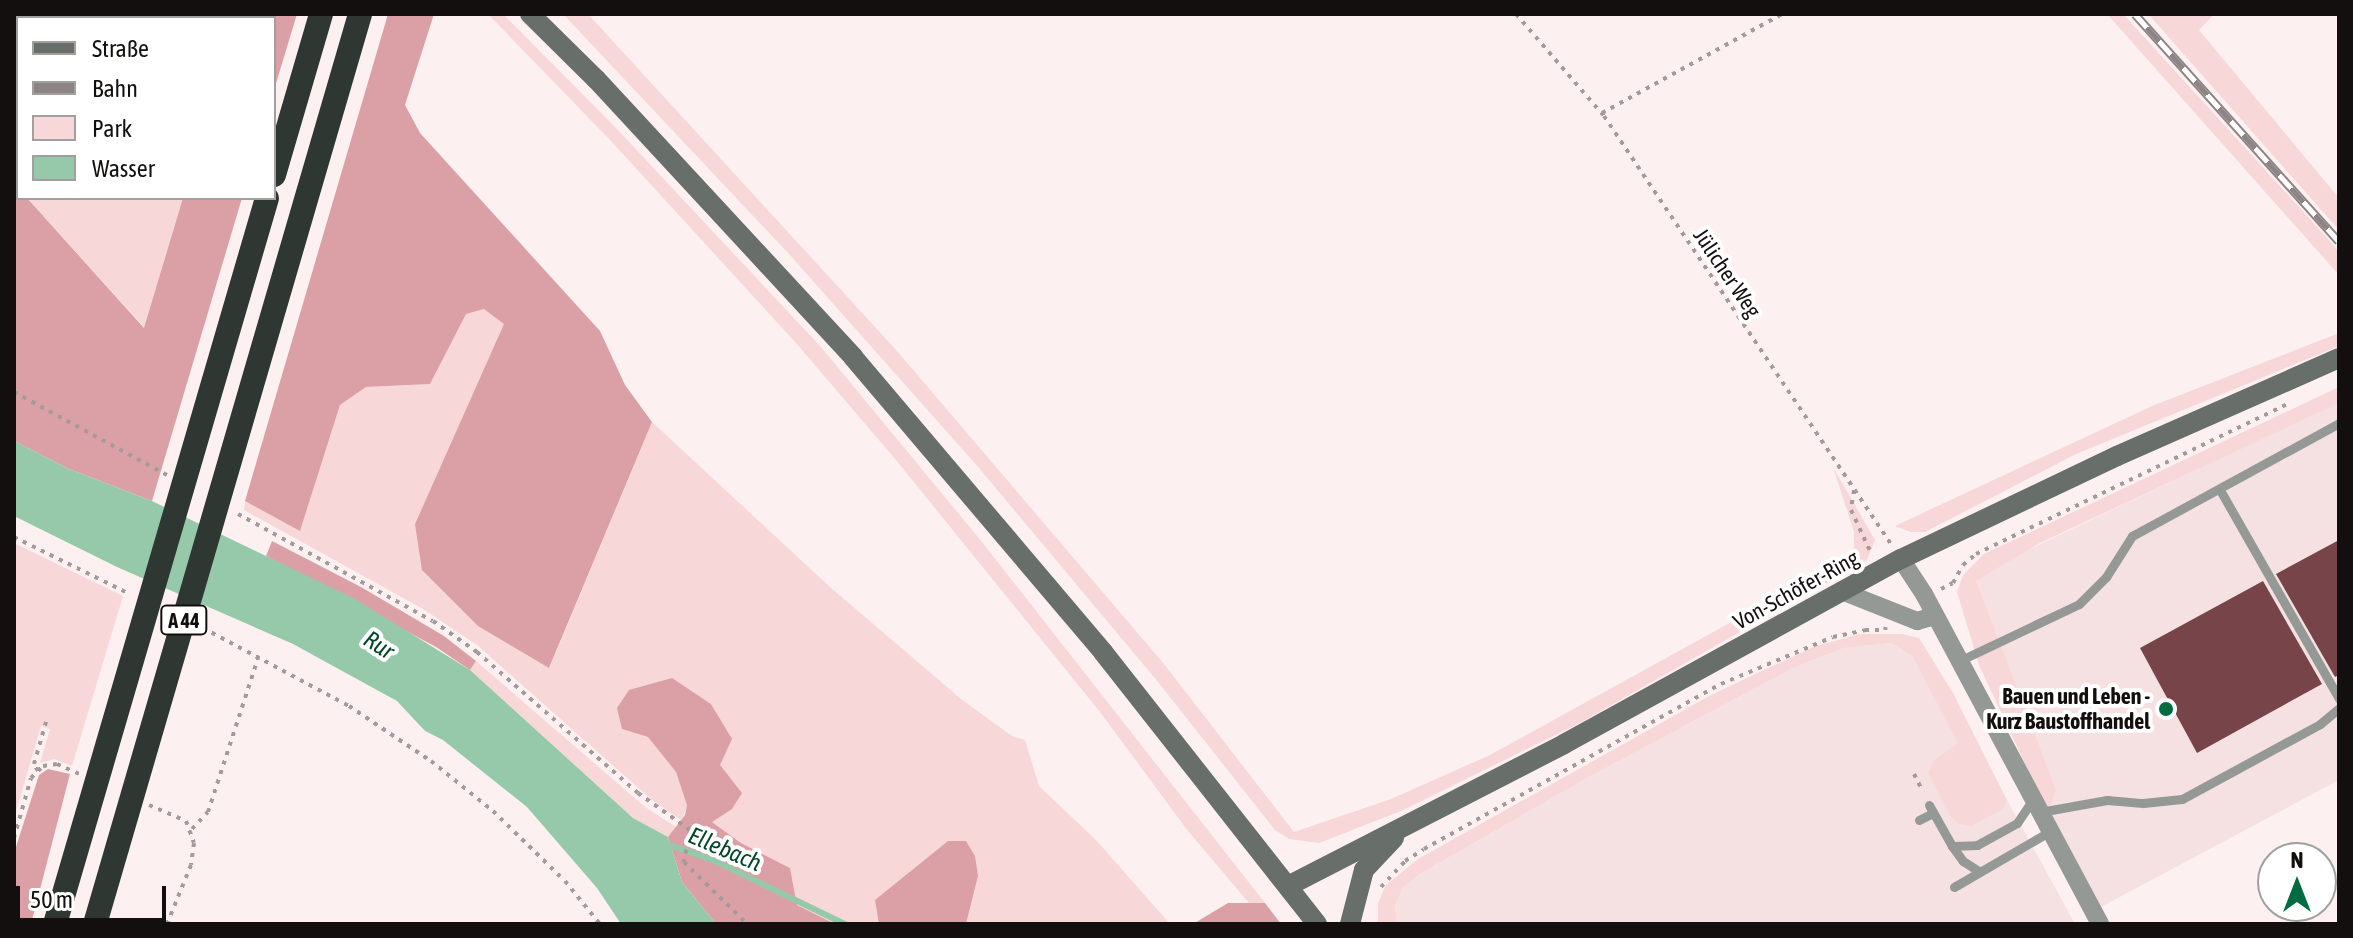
<!DOCTYPE html>
<meta charset="utf-8">
<style>
body{margin:0}
#map{position:relative;width:2353px;height:938px;overflow:hidden;background:#fdf0f1;font-family:"Asap Condensed",sans-serif}
div>[style]{position:absolute}
.built>*{inset:0;background:#f6e1e2}
.green>*{inset:0;background:#f8d7d9}
.forest>*{inset:0;background:#dba0a5}
.water>*{inset:0;background:#95c9aa}
.stream>*{height:6px;margin:-3px;padding:0 3px;transform-origin:3px;border-radius:3px;background:#95c9aa}
.building>*{inset:0;background:#774449}
.path>*{height:4px;margin-top:-2px;transform-origin:0;background:repeating-linear-gradient(90deg,#a49a9b 0 4px,transparent 0 10px)}
.lane>*{height:9px;margin:-4.5px;padding:0 4.5px;transform-origin:4.5px;border-radius:4.5px;background:#959996}
.street>*{height:18px;margin:-9px;padding:0 9px;transform-origin:9px;border-radius:9px;background:#959996}
.secondary>*{height:20px;margin:-10px;padding:0 10px;transform-origin:10px;border-radius:10px;background:#686e6a}
.highway>*{height:24px;margin:-12px;padding:0 12px;transform-origin:12px;border-radius:12px;background:#2f3732}
.rail>*{height:9px;margin-top:-4.5px;transform-origin:0;background:repeating-linear-gradient(90deg,#fff 0 18px,#8d8485 0 36px);box-sizing:border-box;border-block:2px solid #8d8485}
.dots>*{width:22px;height:22px;translate:-50% -50%;box-sizing:border-box;border:4px solid #fff;border-radius:50%}
span{translate:-50% -50%;white-space:nowrap;text-align:center;line-height:1.15;-webkit-text-stroke:8px #fff;paint-order:stroke}
.shield-label span{padding:2px 6px;background:#fff;border:2px solid;border-radius:6px;-webkit-text-stroke-width:0}
.shield-label{font-size:20px;color:#130f0f;font-weight:700}
.street-label{font-size:22px;color:#130f0f}
.poi-label{font-size:22px;color:#130f0f;font-weight:700}
.right{translate:-100% -50%;text-align:right}
.water-label{font-size:24px;color:#04482b;font-style:italic}
.frame{position:absolute;inset:0;border:16px solid #130f0f;pointer-events:none}
.legend{position:absolute;left:16px;top:16px;width:260px;height:184px;box-sizing:border-box;background:#fff;border:2px solid #a19f9f;margin:0;padding:10px 14px;list-style:none;font-size:24px;color:#130f0f}
.legend li{display:flex;align-items:center;gap:16px;height:40px}
.legend b{width:40px;border:2px solid #a19f9f}
.north{position:absolute;left:2257px;top:842px;width:80px;height:80px;box-sizing:border-box;background:#fff;border:2px solid #a19f9f;border-radius:50%;rotate:0deg;font-size:22px;font-weight:700;line-height:32px;text-align:center;color:#130f0f}
.north::after{content:'';display:block;margin:auto;width:28px;height:36px;background:#026b41;clip-path:polygon(50% 0,100% 100%,50% 72%,0 100%)}
.scale{position:absolute;left:16px;top:886px;width:150px;height:36px;box-sizing:border-box;border:4px solid #130f0f;border-top:0;padding-left:10px;font-size:24px;line-height:28px;white-space:nowrap;color:#130f0f;-webkit-text-stroke:6px #fff;paint-order:stroke}
</style>
<div id="map">
<div class="built">
<div style="clip-path:polygon(2339px 402px,2339px 780px,2101px 907px,2042px 796px,1981px 613px,1975px 575px)"></div>
<div style="clip-path:polygon(1891px 643px,1912px 656px,1959px 743px,1934px 760px,2003px 809px,2007px 800px,2075px 924px,1397px 924px,1395px 905px,1403px 888px,1420px 874px,1587px 778px,1793px 668px,1844px 648px)"></div>
</div>
<div class="green">
<div style="clip-path:polygon(14px 14px,237px 14px,236px 18px,18px 18px,18px 188px,14px 183px)"></div>
<div style="clip-path:polygon(488px 14px,503px 14px,519px 30px,616px 128px,821px 347px,982px 542px,1265px 903px,1249px 903px,1188px 831px,1100px 712px,896px 460px,796px 343px,611px 141px)"></div>
<div style="clip-path:polygon(563px 14px,588px 14px,897px 351px,1164px 664px,1294px 832px,1391px 799px,1490px 755px,1837px 564px,1854px 548px,1854px 532px,1833px 467px,1875px 540px,1867px 560px,1578px 724px,1401px 811px,1319px 843px,1289px 839px,1275px 830px,1158px 682px,979px 468px,789px 254px)"></div>
<div style="clip-path:polygon(2107px 14px,2123px 14px,2330px 241px,2339px 252px,2339px 275px)"></div>
<div style="clip-path:polygon(2152px 14px,2214px 14px,2199px 30px,2339px 198px,2339px 230px,2150px 16px)"></div>
<div style="clip-path:polygon(27px 198px,183px 198px,145px 329px,145px 328px)"></div>
<div style="clip-path:polygon(484px 308px,505px 324px,415px 524px,478px 626px,550px 667px,652px 422px,830px 587px,961px 699px,1012px 736px,1025px 740px,1039px 786px,1096px 840px,1170px 924px,966px 924px,978px 876px,966px 841px,879px 924px,835px 924px,797px 905px,790px 868px,741px 843px,711px 821px,732px 809px,719px 764px,731px 739px,711px 704px,671px 678px,622px 729px,648px 737px,676px 772px,688px 805px,681px 820px,652px 800px,477px 645px,423px 609px,244px 510px,245px 501px,300px 530px,340px 405px,366px 387px,430px 384px,466px 313px)"></div>
<div style="clip-path:polygon(2339px 333px,2339px 346px,2076px 454px,1925px 532px,1911px 532px,1895px 526px,2152px 406px)"></div>
<div style="clip-path:polygon(2339px 387px,2339px 403px,2040px 543px,1976px 581px,2056px 790px,2048px 813px,1979px 665px,1957px 592px,1963px 575px,1984px 554px)"></div>
<div style="clip-path:polygon(14px 543px,123px 596px,72px 766px,54px 759px,40px 763px,50px 729px,41px 726px,14px 818px)"></div>
<div style="clip-path:polygon(1860px 634px,1902px 634px,1919px 638px,1953px 693px,2007px 800px,2003px 809px,1972px 826px,1959px 824px,1951px 817px,1928px 773px,1934px 760px,1958px 743px,1912px 656px,1891px 643px,1844px 648px,1793px 668px,1587px 778px,1420px 874px,1403px 888px,1395px 905px,1397px 924px,1378px 924px,1378px 903px,1386px 885px,1418px 859px,1711px 695px,1813px 647px)"></div>
<div style="clip-path:polygon(476px 661px,645px 807px,676px 827px,668px 837px,633px 818px,470px 670px)"></div>
</div>
<div class="forest">
<div style="clip-path:polygon(237px 14px,297px 14px,274px 90px,274px 18px,236px 18px)"></div>
<div style="clip-path:polygon(388px 14px,434px 14px,405px 105px,420px 133px,600px 331px,625px 385px,652px 422px,549px 668px,478px 626px,422px 570px,415px 524px,504px 324px,484px 309px,466px 314px,430px 384px,366px 387px,340px 405px,300px 531px,245px 501px)"></div>
<div style="clip-path:polygon(14px 183px,18px 198px,27px 198px,144px 328px,183px 198px,242px 198px,152px 501px,69px 469px,14px 441px)"></div>
<div style="clip-path:polygon(272px 541px,361px 587px,444px 636px,476px 661px,470px 670px,436px 647px,266px 556px)"></div>
<div style="clip-path:polygon(672px 678px,711px 704px,732px 739px,720px 765px,742px 793px,732px 809px,712px 822px,741px 843px,790px 868px,797px 905px,835px 924px,716px 924px,682px 882px,668px 837px,685px 815px,687px 805px,676px 772px,648px 737px,622px 729px,617px 708px,629px 690px)"></div>
<div style="clip-path:polygon(48px 769px,70px 774px,31px 924px,14px 924px,14px 853px,39px 775px)"></div>
<div style="clip-path:polygon(948px 841px,966px 841px,975px 856px,978px 876px,966px 924px,879px 924px,875px 900px)"></div>
<div style="clip-path:polygon(1228px 903px,1265px 903px,1281px 924px,1193px 924px)"></div>
</div>
<div class="water">
<div style="clip-path:polygon(14px 441px,69px 469px,152px 501px,355px 599px,470px 670px,633px 818px,668px 837px,682px 882px,716px 924px,621px 924px,597px 888px,527px 807px,443px 740px,425px 731px,397px 701px,293px 644px,117px 567px,14px 516px)"></div>
</div>
<div class="stream">
<div style="left:666px;top:844px;width:50px;rotate:18.8deg"></div>
<div style="left:713px;top:860px;width:147px;rotate:25.9deg"></div>
</div>
<div class="building">
<div style="clip-path:polygon(2339px 540px,2339px 675px,2335px 677px,2276px 574px)"></div>
<div style="clip-path:polygon(2263px 581px,2322px 684px,2197px 753px,2140px 648px)"></div>
</div>
<div class="path">
<div style="left:1516px;top:14px;width:135px;rotate:49.2deg"></div>
<div style="left:1604px;top:116px;width:515px;rotate:56.16deg"></div>
<div style="left:1602px;top:113px;width:205px;rotate:-28.8deg"></div>
<div style="left:14px;top:392px;width:174px;rotate:28.5deg"></div>
<div style="left:1854px;top:490px;width:20px;rotate:99deg"></div>
<div style="left:1851px;top:510px;width:50px;rotate:65deg"></div>
<div style="left:238px;top:514px;width:222px;rotate:28.8deg"></div>
<div style="left:433px;top:621px;width:54px;rotate:35.2deg"></div>
<div style="left:477px;top:652px;width:214px;rotate:41.2deg"></div>
<div style="left:638px;top:793px;width:64px;rotate:35.4deg"></div>
<div style="left:690px;top:830px;width:33px;rotate:101deg"></div>
<div style="left:684px;top:862px;width:88px;rotate:44.5deg"></div>
<div style="left:14px;top:537px;width:129px;rotate:26.2deg"></div>
<div style="left:1941px;top:589px;width:13px;rotate:-27deg"></div>
<div style="left:1953px;top:583px;width:21px;rotate:-61deg"></div>
<div style="left:1963px;top:565px;width:17px;rotate:-40deg"></div>
<div style="left:1976px;top:554px;width:344px;rotate:-25.7deg"></div>
<div style="left:203px;top:628px;width:166px;rotate:28.1deg"></div>
<div style="left:349px;top:706px;width:99px;rotate:33.9deg"></div>
<div style="left:431px;top:761px;width:80px;rotate:38.9deg"></div>
<div style="left:493px;top:811px;width:100px;rotate:44.2deg"></div>
<div style="left:565px;top:881px;width:55px;rotate:50.9deg"></div>
<div style="left:38px;top:771px;width:8px;rotate:-120deg"></div>
<div style="left:34px;top:764px;width:44px;rotate:-74.1deg"></div>
<div style="left:1914px;top:774px;width:20px;rotate:63deg"></div>
<div style="left:149px;top:805px;width:40px;rotate:23.4deg"></div>
<div style="left:186px;top:821px;width:23px;rotate:70deg"></div>
<div style="left:194px;top:843px;width:22px;rotate:98deg"></div>
<div style="left:191px;top:865px;width:64px;rotate:112.1deg"></div>
<div style="left:192px;top:829px;width:23px;rotate:-47deg"></div>
<div style="left:208px;top:812px;width:162px;rotate:-72deg"></div>
<div style="left:14px;top:838px;width:62px;rotate:-74.2deg"></div>
<div style="left:31px;top:778px;width:17px;rotate:-45deg"></div>
<div style="left:43px;top:766px;width:14px;rotate:-8deg"></div>
<div style="left:57px;top:764px;width:24px;rotate:24deg"></div>
<div style="left:1381px;top:887px;width:35px;rotate:-47deg"></div>
<div style="left:1405px;top:861px;width:22px;rotate:-32deg"></div>
<div style="left:1424px;top:849px;width:340px;rotate:-29.1deg"></div>
<div style="left:1721px;top:684px;width:121px;rotate:-22.8deg"></div>
<div style="left:1833px;top:637px;width:33px;rotate:-12deg"></div>
<div style="left:1865px;top:630px;width:20px"></div>
<div style="left:1885px;top:630px;width:3px;rotate:-72deg"></div>
</div>
<div class="lane">
<div style="left:2220px;top:490px;width:241px;rotate:60.3deg"></div>
<div style="left:1959px;top:661px;width:133px;rotate:-25.4deg"></div>
<div style="left:2079px;top:604px;width:38px;rotate:-45deg"></div>
<div style="left:2106px;top:577px;width:49px;rotate:-57.6deg"></div>
<div style="left:2132px;top:536px;width:236px;rotate:-28.6deg"></div>
<div style="left:1929px;top:805px;width:47px;rotate:60.7deg"></div>
<div style="left:1952px;top:846px;width:19px;rotate:54deg"></div>
<div style="left:1963px;top:861px;width:20px;rotate:33deg"></div>
<div style="left:2040px;top:812px;width:68px;rotate:-10.2deg"></div>
<div style="left:2107px;top:800px;width:36px;rotate:5deg"></div>
<div style="left:2143px;top:803px;width:39px;rotate:-6deg"></div>
<div style="left:2182px;top:799px;width:157px;rotate:-28.5deg"></div>
<div style="left:2320px;top:724px;width:25px;rotate:-40deg"></div>
<div style="left:1919px;top:820px;width:16px;rotate:-27deg"></div>
<div style="left:1952px;top:846px;width:25px;rotate:-2deg"></div>
<div style="left:1977px;top:845px;width:46px;rotate:-28.8deg"></div>
<div style="left:2017px;top:823px;width:27px;rotate:-56deg"></div>
<div style="left:1954px;top:887px;width:110px;rotate:-30.1deg"></div>
</div>
<div class="street">
<div style="left:1901px;top:559px;width:42px;rotate:56.7deg"></div>
<div style="left:1924px;top:594px;width:374px;rotate:61.9deg"></div>
<div style="left:1844px;top:592px;width:79px;rotate:21.7deg"></div>
<div style="left:1917px;top:621px;width:19px;rotate:-16deg"></div>
</div>
<div class="secondary">
<div style="left:530px;top:14px;width:93px;rotate:44.6deg"></div>
<div style="left:596px;top:79px;width:379px;rotate:47.2deg"></div>
<div style="left:853px;top:357px;width:387px;rotate:49.7deg"></div>
<div style="left:1103px;top:652px;width:346px;rotate:51.8deg"></div>
<div style="left:1288px;top:886px;width:310px;rotate:-27.2deg"></div>
<div style="left:1564px;top:744px;width:384px;rotate:-28.8deg"></div>
<div style="left:1901px;top:559px;width:239px;rotate:-25.5deg"></div>
<div style="left:2117px;top:456px;width:243px;rotate:-23.8deg"></div>
<div style="left:1350px;top:924px;width:56px;rotate:-75.5deg"></div>
<div style="left:1364px;top:870px;width:44px;rotate:-46.8deg"></div>
</div>
<div class="highway">
<div style="left:274px;top:175px;width:168px;rotate:-73.7deg"></div>
<div style="left:55px;top:924px;width:756px;rotate:-73.72deg"></div>
<div style="left:95px;top:924px;width:948px;rotate:-73.76deg"></div>
</div>
<div class="rail">
<div style="left:2135px;top:14px;width:305px;rotate:48.1deg"></div>
</div>
<div class="dots">
<div style="left:2166px;top:709px;background:#026b41"></div>
</div>
<div class="shield-label">
<span style="left:184px;top:620px">A 44</span>
</div>
<div class="street-label">
<span style="left:1727px;top:273px;rotate:56deg">Jülicher Weg</span>
<span style="left:1796px;top:590px;rotate:-29deg">Von-Schöfer-Ring</span>
</div>
<div class="poi-label">
<span class="right" style="left:2150px;top:709px">Bauen und Leben -<br>Kurz Baustoffhandel</span>
</div>
<div class="water-label">
<span style="left:379px;top:645px;rotate:33deg">Rur</span>
<span style="left:725px;top:849px;rotate:23deg">Ellebach</span>
</div>
<div class="frame"></div>
<ul class="legend">
<li><b style="height:10px;background:#686e6a"></b>Straße</li>
<li><b style="height:10px;background:#8d8485"></b>Bahn</li>
<li><b style="height:22px;background:#f8d7d9"></b>Park</li>
<li><b style="height:22px;background:#95c9aa"></b>Wasser</li>
</ul>
<div class="north">N</div>
<div class="scale">50 m</div>
</div>
